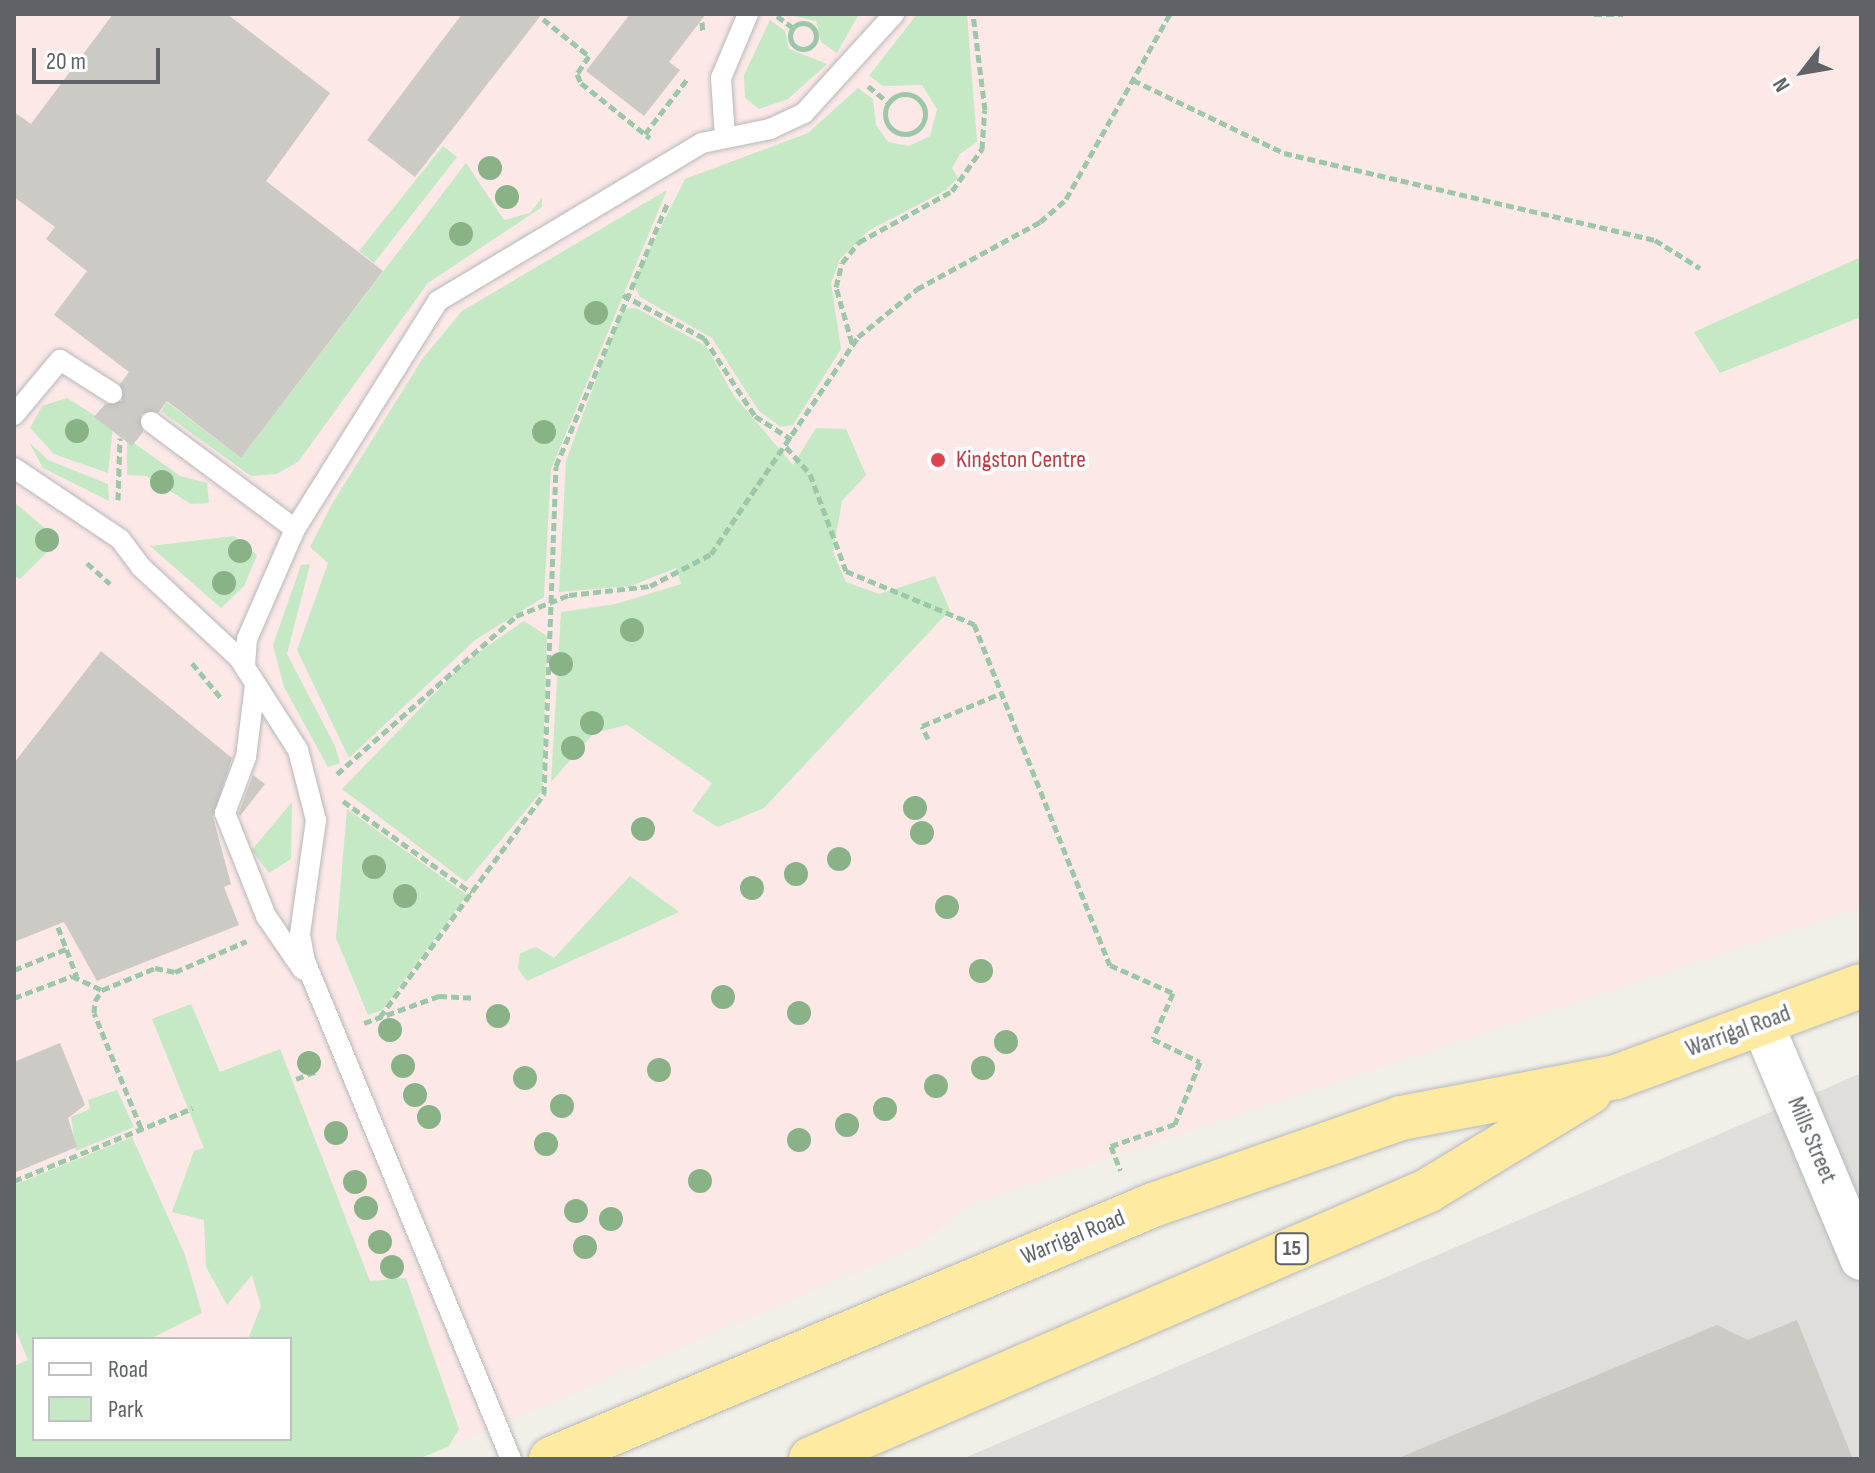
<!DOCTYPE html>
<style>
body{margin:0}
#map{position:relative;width:1875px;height:1473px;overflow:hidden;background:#f1efe8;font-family:"Sofia Sans Condensed",sans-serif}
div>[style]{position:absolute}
.industrial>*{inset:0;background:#e0deda}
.medical>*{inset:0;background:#fce8e6}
.green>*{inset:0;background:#c5e8c5}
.building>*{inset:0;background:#cccac5}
.path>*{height:5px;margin-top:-2.5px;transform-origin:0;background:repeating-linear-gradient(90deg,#9cc7a9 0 8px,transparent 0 12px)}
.path>.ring{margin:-2.5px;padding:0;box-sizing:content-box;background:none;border:5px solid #9cc7a9;border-radius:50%}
.roads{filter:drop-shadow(0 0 2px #b5b8bc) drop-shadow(0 0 2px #b5b8bc)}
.service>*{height:20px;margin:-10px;padding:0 10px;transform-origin:10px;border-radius:10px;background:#fff}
.minor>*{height:42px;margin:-21px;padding:0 21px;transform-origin:21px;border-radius:21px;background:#fff}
.trunk>*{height:44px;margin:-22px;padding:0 22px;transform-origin:22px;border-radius:22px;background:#feeaa1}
.trees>*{width:24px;height:24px;margin:-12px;border-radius:50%;background:#89b387}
.dots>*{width:22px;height:22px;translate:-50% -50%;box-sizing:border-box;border:4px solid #fff;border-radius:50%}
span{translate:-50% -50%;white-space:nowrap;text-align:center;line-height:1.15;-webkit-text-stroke:8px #fff;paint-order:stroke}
.shield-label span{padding:2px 6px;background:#fff;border:2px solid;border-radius:6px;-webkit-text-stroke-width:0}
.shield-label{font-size:22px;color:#5f6368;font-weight:700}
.health-label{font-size:24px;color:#be3a42}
.left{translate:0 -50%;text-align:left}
.street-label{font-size:24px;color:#5f6368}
.frame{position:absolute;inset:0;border:16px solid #5f6368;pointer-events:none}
.legend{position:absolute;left:32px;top:1337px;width:260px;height:104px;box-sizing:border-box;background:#fff;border:2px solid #bfc1c3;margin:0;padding:10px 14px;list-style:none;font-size:24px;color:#5f6368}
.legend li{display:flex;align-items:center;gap:16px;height:40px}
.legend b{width:40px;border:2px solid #bfc1c3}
.north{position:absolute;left:1763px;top:32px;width:80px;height:80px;-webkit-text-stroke:6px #fff;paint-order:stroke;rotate:239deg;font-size:22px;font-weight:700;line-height:32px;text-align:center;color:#5f6368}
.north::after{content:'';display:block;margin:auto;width:28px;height:36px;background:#5f6368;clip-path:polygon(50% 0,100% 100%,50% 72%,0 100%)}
.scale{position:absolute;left:32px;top:48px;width:128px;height:36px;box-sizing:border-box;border:4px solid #5f6368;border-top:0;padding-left:10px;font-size:24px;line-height:28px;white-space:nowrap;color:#5f6368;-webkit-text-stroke:6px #fff;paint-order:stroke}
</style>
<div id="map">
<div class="industrial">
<div style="clip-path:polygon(1861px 1073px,1861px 1459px,962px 1459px,1843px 1081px)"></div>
</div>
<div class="medical">
<div style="clip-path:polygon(evenodd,14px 14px,1861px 14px,1861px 907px,967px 1205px,919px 1245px,418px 1459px,14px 1459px,14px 14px,34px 1339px,290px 1339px,290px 1439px,34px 1439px,34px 1339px)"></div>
</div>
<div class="green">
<div style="clip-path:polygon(785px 14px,859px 14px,837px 53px,821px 42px,816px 21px)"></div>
<div style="clip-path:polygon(917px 14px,967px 14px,977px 142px,960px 154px,952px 168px,958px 178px,946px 190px,868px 231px,840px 259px,831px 283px,841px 349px,793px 425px,781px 427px,759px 411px,712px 338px,640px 297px,633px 283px,685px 179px,808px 133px,858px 88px,873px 99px,876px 125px,888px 142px,909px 146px,930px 136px,937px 109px,922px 85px,883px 86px,869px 76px)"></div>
<div style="clip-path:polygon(770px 20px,785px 31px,789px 49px,827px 64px,788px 99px,759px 109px,745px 98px,744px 75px)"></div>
<div style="clip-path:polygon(443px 146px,457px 157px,374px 263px,359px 251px)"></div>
<div style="clip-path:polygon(466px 163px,504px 220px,530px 213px,542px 198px,542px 207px,428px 283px,298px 462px,276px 474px,251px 476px,161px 411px,167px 402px,241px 458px)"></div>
<div style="clip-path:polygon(667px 190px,551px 469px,544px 597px,475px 640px,349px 758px,297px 650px,328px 563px,310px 547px,332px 504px,423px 358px,462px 311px)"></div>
<div style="clip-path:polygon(1861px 257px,1861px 317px,1720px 373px,1694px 332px)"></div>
<div style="clip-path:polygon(636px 308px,706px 346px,734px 396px,793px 465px,816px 428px,846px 429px,866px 475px,842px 501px,833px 552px,846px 582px,879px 594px,935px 576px,950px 610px,764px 808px,718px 827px,692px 811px,712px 783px,627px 725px,594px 733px,551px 782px,561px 612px,616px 604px,681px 584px,676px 568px,631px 586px,559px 592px,566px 461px,622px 309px)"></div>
<div style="clip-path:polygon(67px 398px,113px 427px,108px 473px,54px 454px,30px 428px,42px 406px)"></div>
<div style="clip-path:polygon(127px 438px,180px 476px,207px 483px,209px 503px,191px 504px,146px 476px,127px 475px)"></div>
<div style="clip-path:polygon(29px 442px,48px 460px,108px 484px,109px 501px,43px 468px)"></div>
<div style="clip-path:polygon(14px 502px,59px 540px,20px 579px,14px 576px)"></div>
<div style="clip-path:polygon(234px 536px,257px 555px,244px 586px,221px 608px,150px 546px)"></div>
<div style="clip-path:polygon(310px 564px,287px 654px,335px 746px,340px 763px,328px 767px,284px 687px,273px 645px,301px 565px)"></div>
<div style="clip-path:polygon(524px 621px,547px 636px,542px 791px,466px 882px,342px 789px,466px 661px)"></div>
<div style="clip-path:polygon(292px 802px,291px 859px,269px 873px,252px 850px)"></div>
<div style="clip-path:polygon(347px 809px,467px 895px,382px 1010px,368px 1015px,336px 938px)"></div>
<div style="clip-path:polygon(630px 876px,679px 912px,527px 981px,518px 969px,520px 953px,536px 947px,554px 958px)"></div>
<div style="clip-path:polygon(191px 1004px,220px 1072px,280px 1049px,370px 1281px,406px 1278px,459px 1429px,448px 1447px,418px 1459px,14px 1459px,14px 1366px,28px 1360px,14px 1326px,14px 1185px,132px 1137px,185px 1255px,202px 1313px,150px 1339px,34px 1339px,34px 1439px,290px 1439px,290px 1339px,248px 1339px,261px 1306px,252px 1275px,227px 1305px,206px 1267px,204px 1220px,172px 1212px,194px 1151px,204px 1148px,152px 1019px)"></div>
<div style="clip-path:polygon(117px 1090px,134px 1127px,76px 1151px,71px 1117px,90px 1109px,88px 1100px)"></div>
</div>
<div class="building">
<div style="clip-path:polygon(113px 14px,227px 14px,330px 93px,266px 181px,383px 271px,241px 458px,167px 401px,159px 412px,141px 414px,143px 432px,132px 446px,94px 417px,105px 404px,122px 401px,120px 384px,129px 372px,54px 315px,87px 271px,46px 239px,55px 227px,14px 197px,14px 112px,31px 124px)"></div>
<div style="clip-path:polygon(462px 14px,542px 14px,415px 177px,367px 140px)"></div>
<div style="clip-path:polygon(630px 14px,706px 14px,669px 62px,680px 70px,644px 116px,586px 71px)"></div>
<div style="clip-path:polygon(101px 651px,232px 758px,213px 817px,231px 884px,224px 887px,239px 925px,97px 981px,64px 922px,14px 942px,14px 763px)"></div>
<div style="clip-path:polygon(253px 775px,265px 784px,240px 816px,239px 813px)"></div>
<div style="clip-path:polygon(60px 1043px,85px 1105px,68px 1118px,77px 1147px,14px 1173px,14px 1062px)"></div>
<div style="clip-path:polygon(1797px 1320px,1853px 1459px,1396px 1459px,1717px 1325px,1748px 1340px)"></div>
</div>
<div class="path">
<div style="left:1594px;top:14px;width:29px"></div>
<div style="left:777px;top:16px;width:19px;rotate:36deg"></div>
<div style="left:543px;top:19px;width:59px;rotate:38.8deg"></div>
<div style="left:589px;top:56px;width:22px;rotate:124deg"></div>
<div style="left:577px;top:74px;width:10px;rotate:66deg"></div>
<div style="left:581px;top:83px;width:88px;rotate:38.6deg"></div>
<div style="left:702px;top:22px;width:11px;rotate:85deg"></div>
<div class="ring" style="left:790px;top:23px;width:21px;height:21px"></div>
<div style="left:1133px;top:80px;width:168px;rotate:25.8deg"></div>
<div style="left:1284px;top:153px;width:381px;rotate:13.2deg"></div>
<div style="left:1655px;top:240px;width:53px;rotate:31.9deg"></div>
<div style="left:868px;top:86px;width:26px;rotate:39deg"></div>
<div class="ring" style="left:885px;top:94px;width:35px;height:35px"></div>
<div style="left:645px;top:134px;width:71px;rotate:-52.5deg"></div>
<div style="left:623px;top:295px;width:92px;rotate:28deg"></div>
<div style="left:704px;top:338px;width:93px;rotate:56.8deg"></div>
<div style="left:755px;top:416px;width:43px;rotate:32.6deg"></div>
<div style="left:852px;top:343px;width:58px;rotate:-105.9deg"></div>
<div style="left:836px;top:287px;width:25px;rotate:-76deg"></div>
<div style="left:842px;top:263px;width:27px;rotate:-51deg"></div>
<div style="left:859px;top:242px;width:106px;rotate:-28.7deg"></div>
<div style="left:952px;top:191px;width:52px;rotate:-54.5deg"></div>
<div style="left:982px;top:149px;width:39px;rotate:-86deg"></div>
<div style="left:985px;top:110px;width:97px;rotate:-97.1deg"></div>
<div style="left:786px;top:447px;width:36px;rotate:48deg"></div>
<div style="left:810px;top:474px;width:103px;rotate:69.6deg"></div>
<div style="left:846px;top:571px;width:139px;rotate:22.5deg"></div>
<div style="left:974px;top:624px;width:367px;rotate:68.3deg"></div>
<div style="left:1110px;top:965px;width:69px;rotate:24deg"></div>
<div style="left:1173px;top:993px;width:50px;rotate:113.5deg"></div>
<div style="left:1153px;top:1039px;width:52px;rotate:26.1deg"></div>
<div style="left:1200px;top:1062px;width:67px;rotate:112deg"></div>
<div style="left:1175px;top:1124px;width:68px;rotate:161deg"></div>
<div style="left:1111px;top:1146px;width:26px;rotate:69deg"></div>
<div style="left:118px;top:500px;width:62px;rotate:-88.2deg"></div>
<div style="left:87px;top:563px;width:31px;rotate:42deg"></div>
<div style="left:192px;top:663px;width:45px;rotate:50.4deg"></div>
<div style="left:928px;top:739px;width:14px;rotate:-115deg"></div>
<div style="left:922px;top:726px;width:81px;rotate:-22.5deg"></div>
<div style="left:337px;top:774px;width:239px;rotate:-41.4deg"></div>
<div style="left:516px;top:616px;width:57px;rotate:-21.6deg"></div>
<div style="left:569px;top:595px;width:81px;rotate:-6.3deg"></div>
<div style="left:650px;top:586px;width:69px;rotate:-27.7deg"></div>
<div style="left:711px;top:554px;width:262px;rotate:-55.9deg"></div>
<div style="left:858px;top:337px;width:76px;rotate:-39.1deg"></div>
<div style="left:917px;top:289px;width:140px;rotate:-28.6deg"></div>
<div style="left:1040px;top:222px;width:35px;rotate:-41deg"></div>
<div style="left:1066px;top:199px;width:212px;rotate:-60.7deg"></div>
<div style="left:343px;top:801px;width:158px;rotate:35.5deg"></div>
<div style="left:58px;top:927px;width:53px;rotate:69.2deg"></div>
<div style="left:14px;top:970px;width:56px;rotate:-22deg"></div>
<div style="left:14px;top:998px;width:62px;rotate:-20.8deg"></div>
<div style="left:72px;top:976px;width:33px;rotate:25deg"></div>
<div style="left:380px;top:1017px;width:277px;rotate:-53.7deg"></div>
<div style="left:544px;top:794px;width:328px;rotate:-87.9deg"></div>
<div style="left:556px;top:466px;width:287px;rotate:-67deg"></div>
<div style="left:364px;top:1023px;width:80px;rotate:-19.8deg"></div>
<div style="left:439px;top:996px;width:34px;rotate:3deg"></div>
<div style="left:296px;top:1079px;width:22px;rotate:-21deg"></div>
<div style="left:141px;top:1128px;width:124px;rotate:-112.2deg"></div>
<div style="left:94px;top:1013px;width:12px;rotate:-85deg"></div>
<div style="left:95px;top:1001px;width:13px;rotate:-58deg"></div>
<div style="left:102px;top:990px;width:57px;rotate:-22.5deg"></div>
<div style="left:155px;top:968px;width:20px;rotate:11deg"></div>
<div style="left:175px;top:972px;width:78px;rotate:-23.3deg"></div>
<div style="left:14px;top:1181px;width:193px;rotate:-22.2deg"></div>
</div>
<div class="roads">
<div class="service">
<div style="left:725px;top:137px;width:59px;rotate:-93.9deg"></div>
<div style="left:721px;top:78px;width:69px;rotate:-67.1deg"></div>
<div style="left:14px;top:415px;width:72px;rotate:-50.1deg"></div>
<div style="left:60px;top:360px;width:62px;rotate:32.4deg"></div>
<div style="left:151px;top:422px;width:179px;rotate:36.6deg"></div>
<div style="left:14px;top:468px;width:128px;rotate:33.8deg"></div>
<div style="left:120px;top:539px;width:35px;rotate:53deg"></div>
<div style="left:141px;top:567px;width:134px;rotate:42.9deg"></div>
<div style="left:239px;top:658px;width:109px;rotate:57.3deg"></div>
<div style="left:298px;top:750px;width:72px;rotate:75.6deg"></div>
<div style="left:316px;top:820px;width:115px;rotate:98deg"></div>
<div style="left:300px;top:934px;width:27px;rotate:80deg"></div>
<div style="left:305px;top:961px;width:539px;rotate:67.53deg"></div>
<div style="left:245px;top:666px;width:27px;rotate:-86deg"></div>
<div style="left:247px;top:639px;width:120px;rotate:-66.4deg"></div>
<div style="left:295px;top:529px;width:269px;rotate:-57.9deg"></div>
<div style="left:438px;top:301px;width:308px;rotate:-30.9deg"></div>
<div style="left:702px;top:143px;width:69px;rotate:-11.6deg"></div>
<div style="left:770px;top:129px;width:38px;rotate:-25deg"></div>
<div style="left:804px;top:113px;width:134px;rotate:-47.7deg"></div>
<div style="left:255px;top:685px;width:73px;rotate:97.1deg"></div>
<div style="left:246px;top:757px;width:60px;rotate:110.6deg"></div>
<div style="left:225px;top:813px;width:111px;rotate:68.3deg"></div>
<div style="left:266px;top:916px;width:65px;rotate:55.6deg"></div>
</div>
<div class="minor">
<div style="left:1762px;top:1023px;width:256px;rotate:67.2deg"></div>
</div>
<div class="trunk">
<div style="left:551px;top:1459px;width:653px;rotate:-22.88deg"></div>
<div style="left:1153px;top:1205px;width:263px;rotate:-19.3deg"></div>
<div style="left:1401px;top:1118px;width:219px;rotate:-10.8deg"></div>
<div style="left:1616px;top:1077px;width:261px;rotate:-20.4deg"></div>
<div style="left:811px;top:1459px;width:672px;rotate:-23.51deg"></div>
<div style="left:1427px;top:1191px;width:191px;rotate:-31.3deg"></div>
</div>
</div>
<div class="trees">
<div style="left:490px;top:168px"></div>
<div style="left:507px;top:197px"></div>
<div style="left:461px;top:234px"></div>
<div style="left:596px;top:313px"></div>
<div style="left:77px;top:431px"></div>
<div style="left:544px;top:432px"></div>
<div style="left:162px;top:482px"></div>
<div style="left:47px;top:540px"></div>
<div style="left:240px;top:551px"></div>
<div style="left:224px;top:583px"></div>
<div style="left:632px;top:630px"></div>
<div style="left:561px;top:664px"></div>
<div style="left:592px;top:723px"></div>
<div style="left:573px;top:748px"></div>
<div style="left:915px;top:808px"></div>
<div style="left:643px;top:829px"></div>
<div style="left:922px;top:833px"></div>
<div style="left:839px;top:859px"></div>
<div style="left:374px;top:867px"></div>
<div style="left:796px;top:874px"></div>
<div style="left:752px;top:888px"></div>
<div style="left:405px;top:896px"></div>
<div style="left:947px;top:907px"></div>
<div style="left:981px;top:971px"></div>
<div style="left:723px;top:997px"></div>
<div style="left:799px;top:1013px"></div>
<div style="left:498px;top:1016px"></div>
<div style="left:390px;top:1030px"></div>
<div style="left:1006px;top:1042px"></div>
<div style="left:309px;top:1063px"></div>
<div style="left:403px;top:1066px"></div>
<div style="left:983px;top:1068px"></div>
<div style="left:659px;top:1070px"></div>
<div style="left:525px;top:1078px"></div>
<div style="left:936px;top:1086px"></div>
<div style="left:415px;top:1095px"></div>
<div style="left:562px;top:1106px"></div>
<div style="left:885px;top:1109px"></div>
<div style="left:429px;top:1117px"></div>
<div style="left:847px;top:1125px"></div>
<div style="left:336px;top:1133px"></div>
<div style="left:799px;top:1140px"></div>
<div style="left:546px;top:1144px"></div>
<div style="left:700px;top:1181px"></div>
<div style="left:355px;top:1182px"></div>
<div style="left:366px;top:1208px"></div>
<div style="left:576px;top:1211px"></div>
<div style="left:611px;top:1219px"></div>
<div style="left:380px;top:1242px"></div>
<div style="left:585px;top:1247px"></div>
<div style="left:392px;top:1267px"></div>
</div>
<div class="dots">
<div style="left:938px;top:460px;background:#e0444e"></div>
</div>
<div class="shield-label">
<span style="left:1292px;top:1249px">15</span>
</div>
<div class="health-label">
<span class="left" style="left:956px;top:460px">Kingston Centre</span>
</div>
<div class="street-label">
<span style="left:1738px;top:1031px;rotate:-20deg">Warrigal Road</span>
<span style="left:1812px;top:1140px;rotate:67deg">Mills Street</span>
<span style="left:1073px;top:1237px;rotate:-22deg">Warrigal Road</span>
</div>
<div class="frame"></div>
<ul class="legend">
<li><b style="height:10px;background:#fff"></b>Road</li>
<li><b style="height:22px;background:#c5e8c5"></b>Park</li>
</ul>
<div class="north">N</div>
<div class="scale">20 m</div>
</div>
